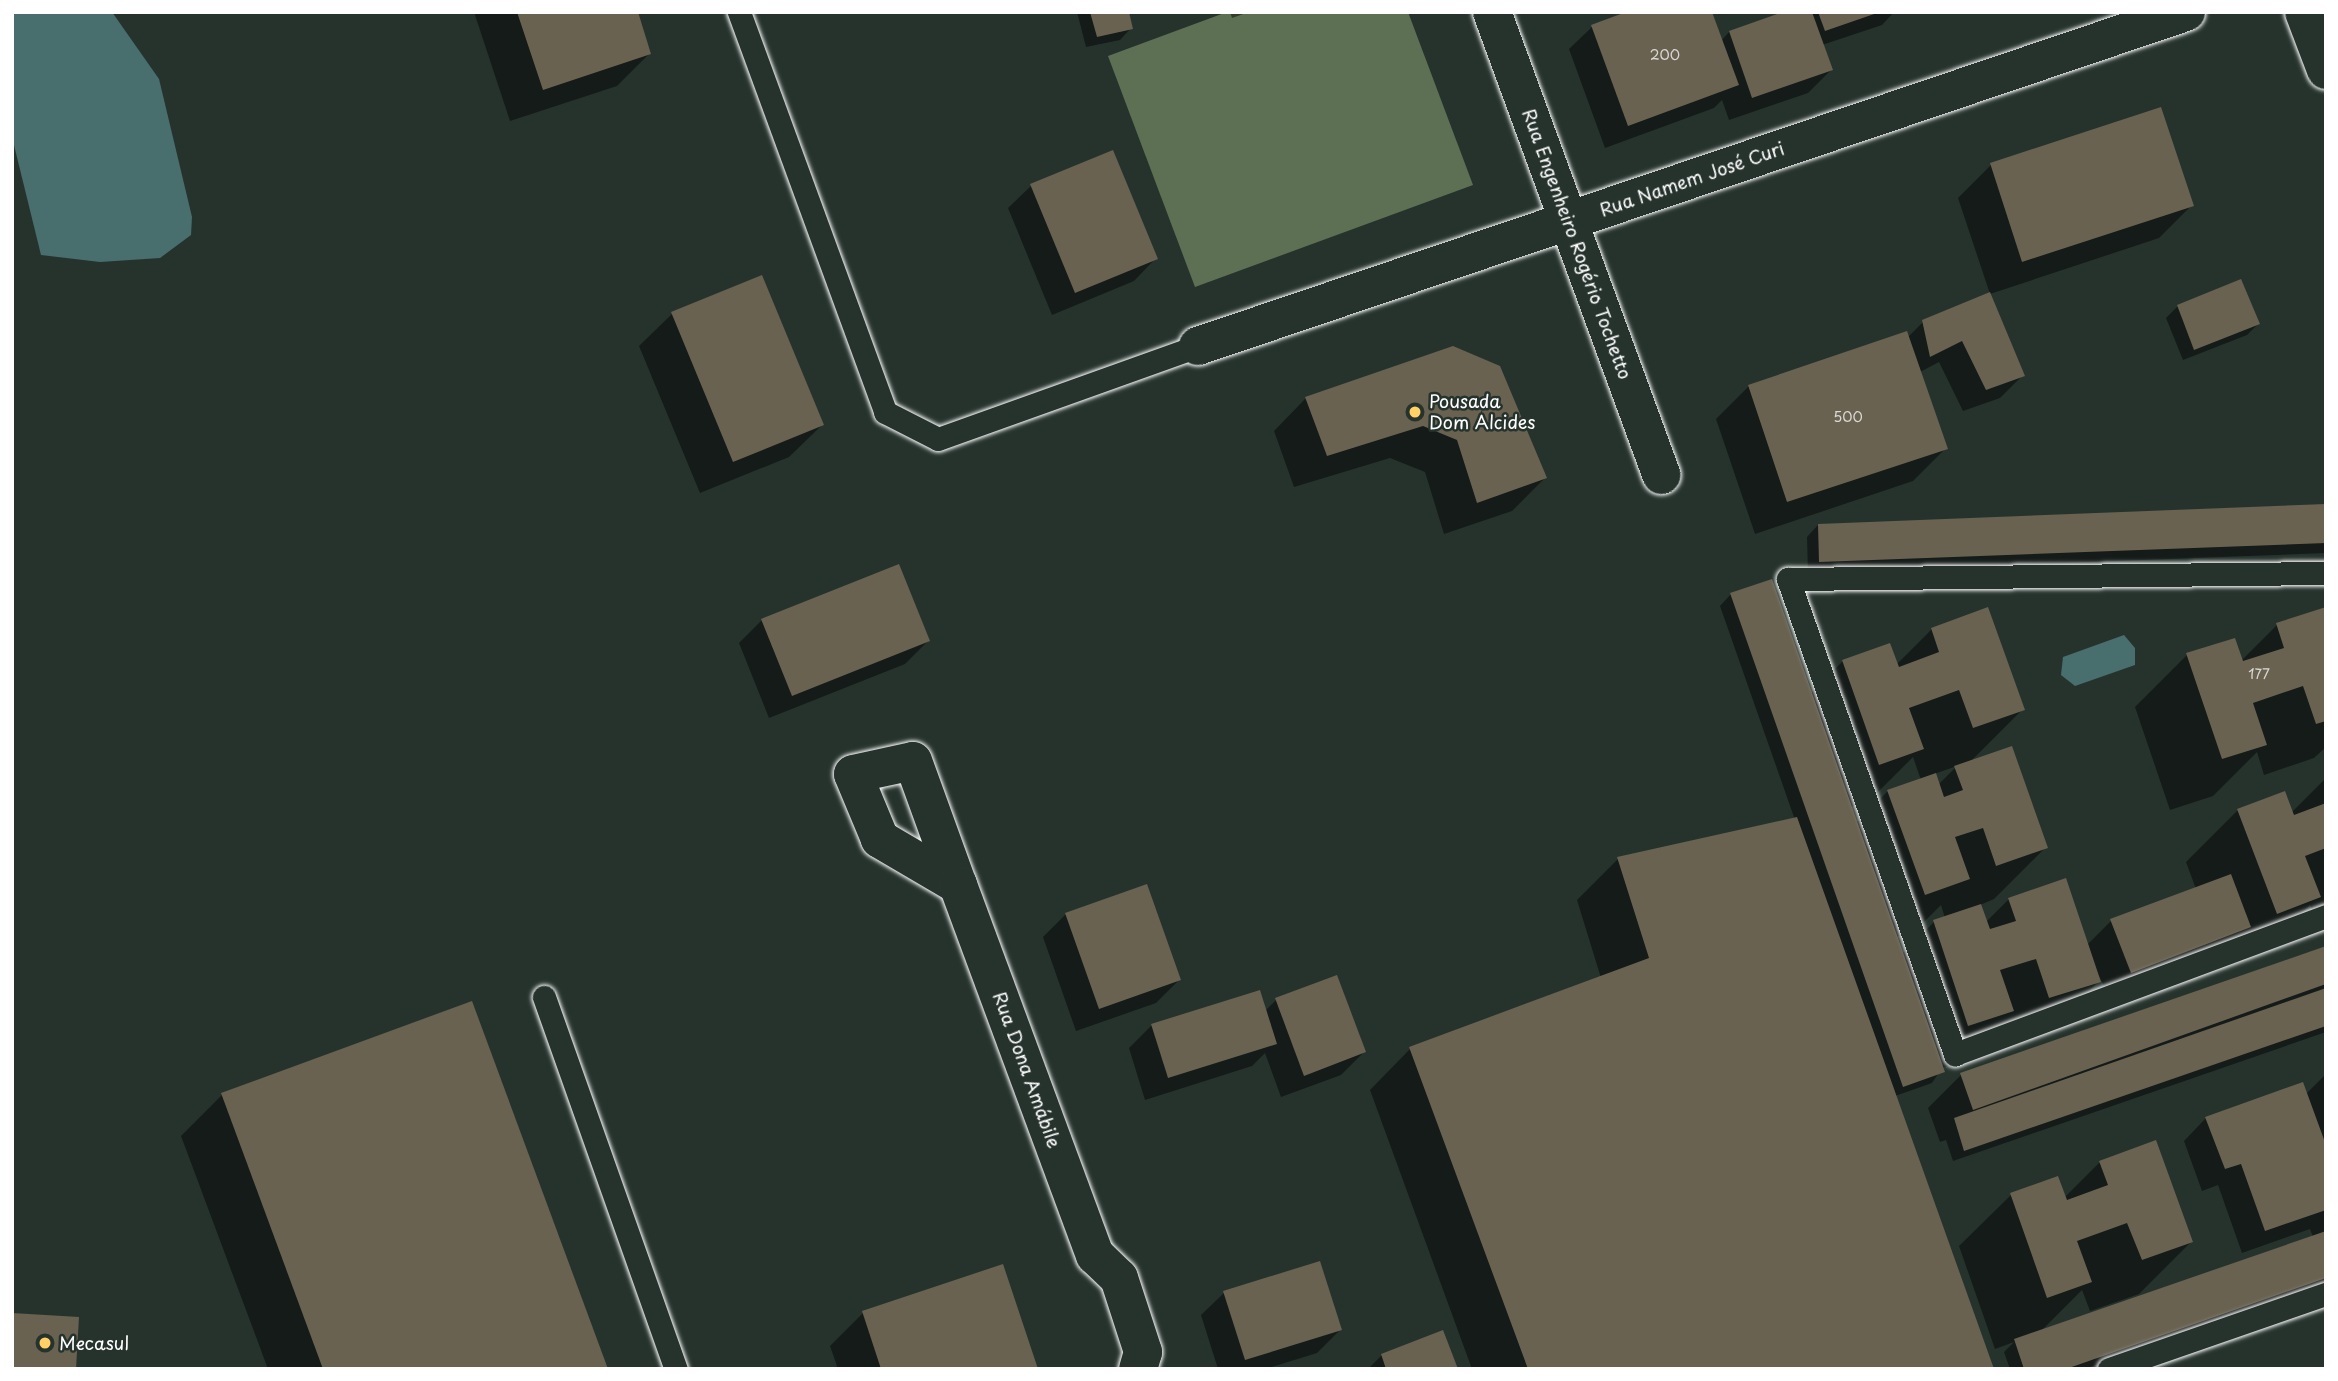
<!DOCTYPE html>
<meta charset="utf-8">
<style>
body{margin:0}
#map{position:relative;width:2338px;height:1381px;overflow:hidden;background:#26332d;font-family:"Playpen Sans",sans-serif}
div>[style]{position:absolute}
.green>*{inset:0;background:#5e7053}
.water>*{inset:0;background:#496e6e}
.shadow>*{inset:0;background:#0007}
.building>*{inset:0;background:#696251}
.roads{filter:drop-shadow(0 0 2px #fff) drop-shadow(0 0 2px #fff)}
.service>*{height:23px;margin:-11.5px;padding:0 11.5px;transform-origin:11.5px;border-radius:11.5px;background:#26332d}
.minor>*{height:38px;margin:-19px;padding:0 19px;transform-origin:19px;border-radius:19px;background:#26332d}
.tertiary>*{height:38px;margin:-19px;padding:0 19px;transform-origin:19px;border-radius:19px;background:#26332d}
.dots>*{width:19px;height:19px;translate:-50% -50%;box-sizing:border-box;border:4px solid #26332d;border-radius:50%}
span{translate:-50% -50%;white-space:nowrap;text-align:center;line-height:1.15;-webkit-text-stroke:5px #26332d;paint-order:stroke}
.number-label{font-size:14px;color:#dad8d4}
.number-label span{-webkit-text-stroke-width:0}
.street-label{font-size:18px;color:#fff}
.poi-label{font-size:18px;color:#fff}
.left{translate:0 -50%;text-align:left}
.frame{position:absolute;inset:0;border:14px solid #fff;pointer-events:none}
</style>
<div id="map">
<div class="green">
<div style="clip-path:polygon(1227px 12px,1408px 12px,1473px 185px,1195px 287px,1108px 56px)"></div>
</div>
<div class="water">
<div style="clip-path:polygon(12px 12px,112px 12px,159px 79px,192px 217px,191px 235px,160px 258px,100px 262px,41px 255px,12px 137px)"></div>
<div style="clip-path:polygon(2124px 635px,2135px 648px,2135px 665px,2075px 686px,2061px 675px,2063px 657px)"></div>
</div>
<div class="shadow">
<div style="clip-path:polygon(474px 12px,636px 12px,649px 54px,617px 86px,510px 121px)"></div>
<div style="clip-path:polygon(1077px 12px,1127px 12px,1131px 28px,1120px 40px,1086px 47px)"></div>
<div style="clip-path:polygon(1230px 12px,1249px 12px,1232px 18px)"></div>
<div style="clip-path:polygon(1787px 12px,1894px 12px,1882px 25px,1822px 45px,1831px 70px,1808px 93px,1729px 120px,1722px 100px,1714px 108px,1605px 148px,1569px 49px,1592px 27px,1721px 41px,1729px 32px)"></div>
<div style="clip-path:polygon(1991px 165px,2192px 205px,2159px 238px,1990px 294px,1958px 198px)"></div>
<div style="clip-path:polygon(1031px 186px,1156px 258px,1134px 281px,1052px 315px,1008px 208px)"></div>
<div style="clip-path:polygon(1989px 295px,2023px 375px,2000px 398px,1963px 411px,1939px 362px,1920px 372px,1946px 448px,1913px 481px,1755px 534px,1716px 419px,1749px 386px,1908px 337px,1923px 322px)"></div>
<div style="clip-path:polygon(2178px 306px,2258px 324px,2247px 335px,2183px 360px,2166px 318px)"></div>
<div style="clip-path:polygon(672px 314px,822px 425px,789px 457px,700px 493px,639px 346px)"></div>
<div style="clip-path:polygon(1453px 347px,1545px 478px,1512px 511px,1444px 534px,1425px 472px,1390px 458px,1294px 487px,1274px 431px,1306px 398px)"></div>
<div style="clip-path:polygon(2326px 506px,2326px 553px,1808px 573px,1807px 537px,1818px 525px)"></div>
<div style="clip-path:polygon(evenodd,1731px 594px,1811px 693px,1843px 661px,1896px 665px,1932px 629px,2023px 709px,1969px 763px,2046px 847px,1994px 899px,1980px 905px,1986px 922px,2009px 899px,2087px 945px,2111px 921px,2196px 889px,2186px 862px,2238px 810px,2291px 813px,2326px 778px,2326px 922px,2318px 925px,2310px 905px,2267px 948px,2108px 994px,2095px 968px,2099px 981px,2047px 1033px,1942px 1068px,1932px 1083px,1895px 1096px,1992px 1369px,1472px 1369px,1370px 1090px,1410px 1049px,1601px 978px,1577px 900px,1618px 859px,1795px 820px,1720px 606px,1731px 594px,1913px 757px,1921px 780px,1888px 791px,1856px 823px,1851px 807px,1870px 800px,1913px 757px,1731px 594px,1957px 766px,1938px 785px,1934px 774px,1957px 766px,1731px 594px,1941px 905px,1945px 918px,1934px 922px,1902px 954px,1896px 937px,1916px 930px,1941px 905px)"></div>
<div style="clip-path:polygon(2326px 609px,2326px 747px,2314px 758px,2264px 775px,2257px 752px,2213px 796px,2170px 810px,2135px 707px,2187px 655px,2241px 661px,2277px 625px)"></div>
<div style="clip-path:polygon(762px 620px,928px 641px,905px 664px,769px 718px,739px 643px)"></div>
<div style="clip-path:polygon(1066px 914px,1179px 980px,1156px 1003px,1076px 1031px,1043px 937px)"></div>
<div style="clip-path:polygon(2326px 947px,2326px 1032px,1953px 1161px,1946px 1140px,1940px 1142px,1928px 1108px,1961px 1075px)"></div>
<div style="clip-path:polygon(1276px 1000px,1364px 1052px,1341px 1075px,1281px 1097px,1265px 1053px,1252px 1066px,1145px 1100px,1129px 1048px,1152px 1025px,1265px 1011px)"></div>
<div style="clip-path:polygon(2326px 1074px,2326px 1284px,2084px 1369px,2010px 1369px,2004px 1352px,2014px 1342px,1995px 1349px,1959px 1246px,2011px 1195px,2064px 1198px,2100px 1162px,2191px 1242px,2139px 1294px,2090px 1311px,2082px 1290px,2040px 1332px,2313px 1237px,2310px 1229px,2242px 1253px,2218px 1185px,2202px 1191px,2184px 1141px,2206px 1118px,2305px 1095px)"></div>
<div style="clip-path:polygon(222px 1095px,607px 1369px,268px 1369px,181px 1136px)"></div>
<div style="clip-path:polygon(1001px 1266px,1036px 1369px,838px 1369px,830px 1346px,863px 1313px)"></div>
<div style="clip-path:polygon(1224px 1293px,1340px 1330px,1317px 1353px,1265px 1369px,1218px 1369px,1201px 1315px)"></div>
<div style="clip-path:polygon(1382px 1355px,1456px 1369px,1368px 1369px)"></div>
</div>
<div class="building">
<div style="clip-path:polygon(517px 12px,638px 12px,651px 54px,543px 90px)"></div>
<div style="clip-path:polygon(1090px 12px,1129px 12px,1133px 29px,1097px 37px)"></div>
<div style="clip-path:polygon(1626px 12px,1712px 12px,1739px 85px,1628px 126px,1591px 25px)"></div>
<div style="clip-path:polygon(1783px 12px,1812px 12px,1833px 70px,1752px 98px,1729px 31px)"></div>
<div style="clip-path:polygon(1818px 12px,1877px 12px,1877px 13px,1825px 31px)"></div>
<div style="clip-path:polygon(2161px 107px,2194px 206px,2022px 262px,1990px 163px)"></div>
<div style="clip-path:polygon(1113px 150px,1158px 259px,1075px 293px,1030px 184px)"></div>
<div style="clip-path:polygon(762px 275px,824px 425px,733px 462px,671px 312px)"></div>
<div style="clip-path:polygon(2241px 279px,2260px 324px,2194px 350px,2177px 305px)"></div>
<div style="clip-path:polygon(1990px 292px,2025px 376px,1986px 390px,1962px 341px,1930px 357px,1922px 320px)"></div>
<div style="clip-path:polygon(1907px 331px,1948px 449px,1787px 502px,1748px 385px)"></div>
<div style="clip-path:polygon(1453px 346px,1500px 366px,1547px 478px,1477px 503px,1457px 440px,1423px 426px,1327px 456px,1305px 397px)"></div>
<div style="clip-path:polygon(2326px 504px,2326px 543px,1819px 562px,1818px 524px)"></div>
<div style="clip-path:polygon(899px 564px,930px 641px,792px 696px,761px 619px)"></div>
<div style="clip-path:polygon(1772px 579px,1945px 1072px,1903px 1087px,1730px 593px)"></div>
<div style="clip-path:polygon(1988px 607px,2025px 710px,1973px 728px,1959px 690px,1909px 708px,1924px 749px,1879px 765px,1842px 660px,1890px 643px,1899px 667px,1939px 652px,1931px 628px)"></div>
<div style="clip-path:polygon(2326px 607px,2326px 721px,2316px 724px,2303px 686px,2253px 703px,2267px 745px,2222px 759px,2186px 653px,2235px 638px,2243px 661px,2284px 648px,2276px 623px)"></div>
<div style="clip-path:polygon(2012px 746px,2048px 848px,1996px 866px,1983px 828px,1955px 837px,1970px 879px,1925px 895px,1887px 790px,1936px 773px,1944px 797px,1963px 790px,1954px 766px)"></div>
<div style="clip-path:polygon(2285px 791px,2294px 815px,2326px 803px,2326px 848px,2305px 856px,2321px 897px,2277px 914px,2237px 809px)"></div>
<div style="clip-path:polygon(1797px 817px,1994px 1369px,1528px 1369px,1409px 1047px,1649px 958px,1617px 857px)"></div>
<div style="clip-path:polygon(2231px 874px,2251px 927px,2131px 973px,2110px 919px)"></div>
<div style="clip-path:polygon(2066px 878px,2101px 982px,2049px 998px,2036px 959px,2000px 970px,2014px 1011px,1968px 1026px,1933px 920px,1981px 904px,1990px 929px,2016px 921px,2008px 898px)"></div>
<div style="clip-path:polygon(1147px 884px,1181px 980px,1099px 1009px,1065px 913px)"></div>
<div style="clip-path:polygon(2326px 946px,2326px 984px,1973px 1110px,1960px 1073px)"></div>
<div style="clip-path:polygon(1337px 975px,1366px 1052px,1304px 1076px,1275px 998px)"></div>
<div style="clip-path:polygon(2326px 988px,2326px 1026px,1964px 1151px,1954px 1118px)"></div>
<div style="clip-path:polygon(1260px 990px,1277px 1044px,1168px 1078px,1151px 1024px)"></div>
<div style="clip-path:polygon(472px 1001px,608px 1369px,323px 1369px,221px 1093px)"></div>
<div style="clip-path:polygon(2303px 1082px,2326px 1145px,2326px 1210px,2265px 1231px,2241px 1164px,2225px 1169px,2205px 1117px)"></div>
<div style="clip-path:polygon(2156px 1140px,2193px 1242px,2142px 1260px,2127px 1223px,2077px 1241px,2092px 1282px,2047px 1298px,2010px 1193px,2058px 1176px,2067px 1200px,2108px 1185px,2099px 1161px)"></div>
<div style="clip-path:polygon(2326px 1231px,2326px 1278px,2066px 1369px,2024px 1369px,2014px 1339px)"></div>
<div style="clip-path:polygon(1320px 1261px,1342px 1330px,1245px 1360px,1223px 1291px)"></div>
<div style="clip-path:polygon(1003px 1264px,1038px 1369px,881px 1369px,862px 1311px)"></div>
<div style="clip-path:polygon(12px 1313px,79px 1317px,76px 1369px,12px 1369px)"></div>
<div style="clip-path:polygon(1443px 1330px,1458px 1369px,1386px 1369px,1381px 1354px)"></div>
</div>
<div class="roads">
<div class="service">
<div style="left:739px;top:12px;width:426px;rotate:69.9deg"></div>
<div style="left:885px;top:412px;width:59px;rotate:27deg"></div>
<div style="left:938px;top:439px;width:276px;rotate:-19.7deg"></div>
<div style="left:2326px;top:573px;width:538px;rotate:179.36deg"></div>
<div style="left:1788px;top:579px;width:504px;rotate:70.63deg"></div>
<div style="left:1955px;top:1054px;width:396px;rotate:-20.4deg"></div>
<div style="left:544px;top:997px;width:395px;rotate:70.5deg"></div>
<div style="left:2109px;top:1369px;width:230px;rotate:-19.1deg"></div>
</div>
<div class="minor">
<div style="left:1492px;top:12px;width:493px;rotate:69.9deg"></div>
<div style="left:1198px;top:346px;width:1043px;rotate:-18.68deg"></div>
<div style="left:958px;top:885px;width:91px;rotate:-149.5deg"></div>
<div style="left:880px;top:839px;width:70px;rotate:-112.6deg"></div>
<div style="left:853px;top:774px;width:61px;rotate:-12.2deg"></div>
<div style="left:913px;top:761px;width:132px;rotate:70.1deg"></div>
<div style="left:958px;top:885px;width:395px;rotate:69.7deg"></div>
<div style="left:1095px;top:1255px;width:33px;rotate:44deg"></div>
<div style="left:1119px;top:1278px;width:78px;rotate:72deg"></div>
<div style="left:1143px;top:1352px;width:18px;rotate:106deg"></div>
</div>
<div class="tertiary">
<div style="left:2304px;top:12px;width:62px;rotate:69.2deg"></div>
</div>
</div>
<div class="dots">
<div style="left:1415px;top:412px;background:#ffd166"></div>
<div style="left:45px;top:1343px;background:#ffd166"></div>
</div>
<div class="number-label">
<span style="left:1665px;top:55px">200</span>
<span style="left:1848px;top:417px">500</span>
<span style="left:2259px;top:674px">177</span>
</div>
<div class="street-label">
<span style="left:1692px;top:179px;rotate:-19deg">Rua Namem José Curi</span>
<span style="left:1577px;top:244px;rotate:70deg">Rua Engenheiro Rogério Tochetto</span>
<span style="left:1027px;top:1070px;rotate:70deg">Rua Dona Amábile</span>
</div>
<div class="poi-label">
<span class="left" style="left:1429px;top:412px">Pousada<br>Dom Alcides</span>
<span class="left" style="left:59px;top:1343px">Mecasul</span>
</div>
<div class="frame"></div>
</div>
